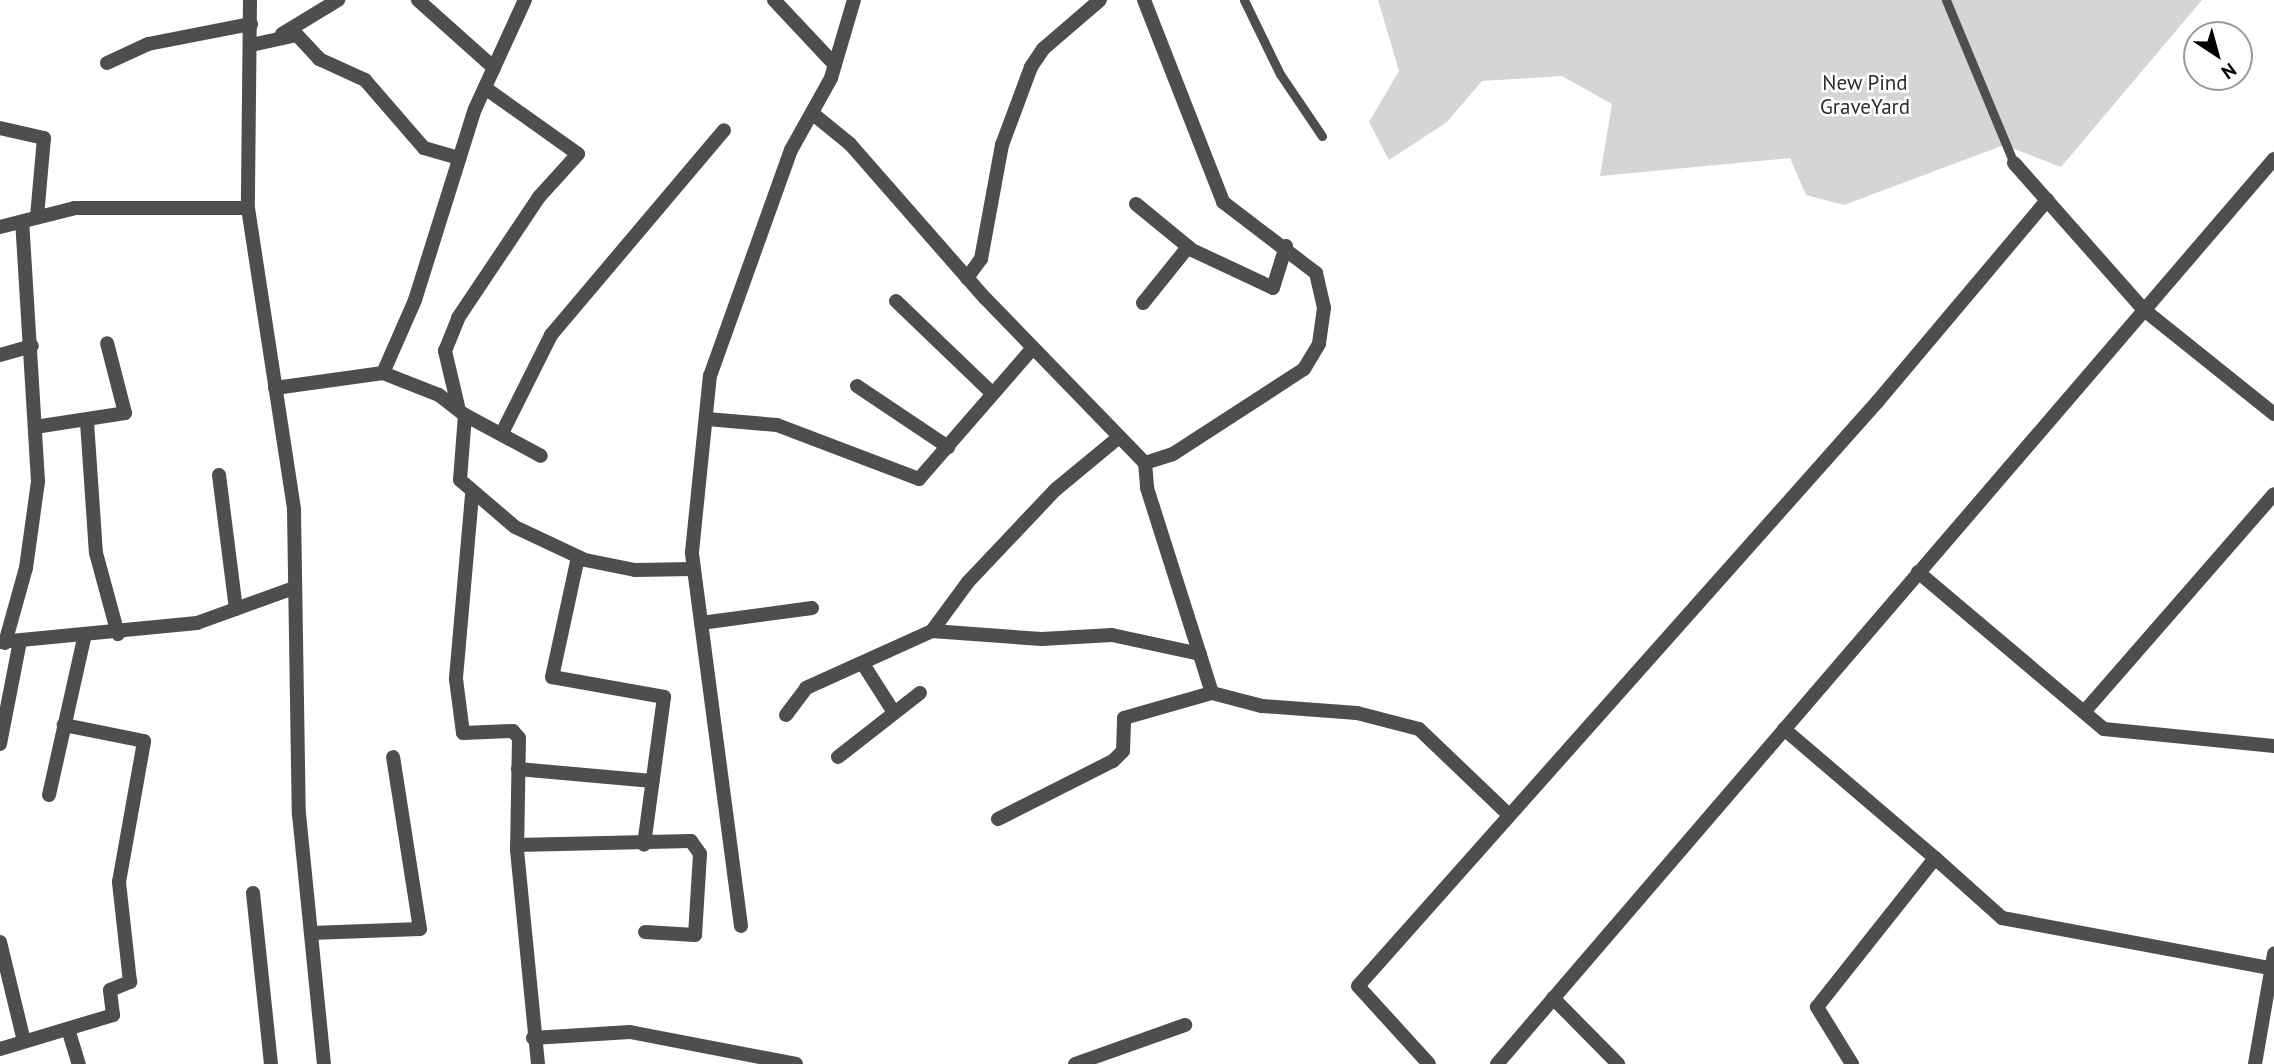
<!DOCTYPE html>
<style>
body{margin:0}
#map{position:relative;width:2274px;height:1064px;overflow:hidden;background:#fff;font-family:"PT Sans",sans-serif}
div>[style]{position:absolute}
.green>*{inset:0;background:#d5d5d5}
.service>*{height:9px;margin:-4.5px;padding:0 4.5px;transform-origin:4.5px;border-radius:4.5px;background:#4e4e4e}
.minor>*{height:14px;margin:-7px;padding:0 7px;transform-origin:7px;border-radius:7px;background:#4e4e4e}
span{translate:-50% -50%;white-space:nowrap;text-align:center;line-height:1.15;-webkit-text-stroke:5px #fff;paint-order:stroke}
.park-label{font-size:21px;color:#2c2c2c}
.north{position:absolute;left:2183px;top:21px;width:70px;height:70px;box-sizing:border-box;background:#fff;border:2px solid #999;border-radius:50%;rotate:144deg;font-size:19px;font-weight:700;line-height:28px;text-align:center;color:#000}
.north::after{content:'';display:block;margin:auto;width:24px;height:32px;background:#000;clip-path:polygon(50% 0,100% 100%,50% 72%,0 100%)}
</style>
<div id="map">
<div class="green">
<div style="clip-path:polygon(1378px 0,2202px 0,2061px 167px,2004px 145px,1844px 205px,1806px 195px,1790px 158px,1600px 176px,1612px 104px,1562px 76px,1482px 81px,1447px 122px,1389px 160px,1369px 122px,1399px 71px)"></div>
</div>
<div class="service">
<div style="left:1244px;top:0;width:82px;rotate:64.1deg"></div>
<div style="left:1280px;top:74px;width:75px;rotate:55.9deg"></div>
<div style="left:1946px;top:0;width:177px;rotate:67.4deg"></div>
</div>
<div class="minor">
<div style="left:250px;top:0;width:208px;rotate:90.6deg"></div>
<div style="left:248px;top:208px;width:305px;rotate:81.3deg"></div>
<div style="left:294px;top:510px;width:304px;rotate:89.1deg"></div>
<div style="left:299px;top:814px;width:251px;rotate:84.3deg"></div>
<div style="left:418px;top:0;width:102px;rotate:41.8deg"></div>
<div style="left:774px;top:0;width:89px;rotate:46.8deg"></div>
<div style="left:1144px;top:0;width:217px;rotate:68.6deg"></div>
<div style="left:1223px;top:202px;width:117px;rotate:37.4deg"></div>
<div style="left:1316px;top:273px;width:36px;rotate:77deg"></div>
<div style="left:1324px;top:308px;width:36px;rotate:98deg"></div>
<div style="left:1319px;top:344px;width:29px;rotate:121deg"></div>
<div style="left:1304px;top:369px;width:156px;rotate:147deg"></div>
<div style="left:1173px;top:454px;width:29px;rotate:162deg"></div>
<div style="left:282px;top:34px;width:66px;rotate:-31.3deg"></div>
<div style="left:251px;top:45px;width:47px;rotate:-12.3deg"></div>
<div style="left:297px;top:35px;width:33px;rotate:47deg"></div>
<div style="left:319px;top:59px;width:51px;rotate:24.5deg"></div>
<div style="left:365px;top:80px;width:90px;rotate:49.1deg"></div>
<div style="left:424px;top:148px;width:37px;rotate:16deg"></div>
<div style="left:107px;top:63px;width:45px;rotate:-24.9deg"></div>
<div style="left:148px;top:44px;width:105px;rotate:-11deg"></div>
<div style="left:812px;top:113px;width:49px;rotate:39.2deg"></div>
<div style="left:850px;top:144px;width:205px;rotate:48.8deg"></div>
<div style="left:985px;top:298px;width:230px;rotate:45.9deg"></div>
<div style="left:1145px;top:463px;width:25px;rotate:85deg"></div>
<div style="left:1147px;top:488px;width:215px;rotate:72.4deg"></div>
<div style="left:1212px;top:693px;width:52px;rotate:14.6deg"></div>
<div style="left:1262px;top:706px;width:95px;rotate:4.2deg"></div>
<div style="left:1357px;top:713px;width:64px;rotate:14.5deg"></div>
<div style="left:1419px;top:729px;width:123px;rotate:43.7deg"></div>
<div style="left:0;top:128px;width:45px;rotate:12.8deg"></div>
<div style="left:44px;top:138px;width:79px;rotate:95.1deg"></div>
<div style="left:2014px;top:163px;width:195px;rotate:48.5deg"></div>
<div style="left:2143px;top:309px;width:168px;rotate:38.7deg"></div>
<div style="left:1136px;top:204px;width:72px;rotate:39.4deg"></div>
<div style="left:1192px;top:250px;width:89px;rotate:25.1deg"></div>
<div style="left:1273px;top:288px;width:44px;rotate:-72.8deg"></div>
<div style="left:0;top:227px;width:77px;rotate:-14.2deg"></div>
<div style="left:75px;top:208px;width:173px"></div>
<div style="left:967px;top:278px;width:24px;rotate:-54deg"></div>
<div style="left:981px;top:259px;width:116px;rotate:-79.6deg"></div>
<div style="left:1002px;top:145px;width:83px;rotate:-69.6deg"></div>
<div style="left:1031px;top:67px;width:22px;rotate:-56deg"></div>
<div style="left:1043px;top:49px;width:75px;rotate:-40.7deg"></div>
<div style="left:896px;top:301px;width:134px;rotate:43.8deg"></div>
<div style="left:1143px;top:303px;width:72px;rotate:-51.2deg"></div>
<div style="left:0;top:355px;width:33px;rotate:-16deg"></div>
<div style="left:383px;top:373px;width:80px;rotate:-66.3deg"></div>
<div style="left:415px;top:300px;width:200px;rotate:-72.6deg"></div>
<div style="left:475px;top:109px;width:120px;rotate:-65.4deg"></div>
<div style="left:857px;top:386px;width:110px;rotate:33.8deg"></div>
<div style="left:275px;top:388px;width:109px;rotate:-7.9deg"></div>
<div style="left:383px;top:373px;width:60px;rotate:21.4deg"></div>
<div style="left:439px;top:395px;width:33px;rotate:38deg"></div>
<div style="left:465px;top:415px;width:65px;rotate:94.4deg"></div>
<div style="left:460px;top:480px;width:72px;rotate:40.5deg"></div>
<div style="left:515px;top:527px;width:77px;rotate:25.2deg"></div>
<div style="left:585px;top:560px;width:51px;rotate:11.3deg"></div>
<div style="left:635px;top:570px;width:59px;rotate:-1deg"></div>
<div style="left:458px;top:406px;width:57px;rotate:-103.3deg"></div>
<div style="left:445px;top:351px;width:35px;rotate:-68deg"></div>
<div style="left:458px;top:318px;width:146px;rotate:-56.2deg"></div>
<div style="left:539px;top:197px;width:58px;rotate:-47.8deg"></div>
<div style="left:578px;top:154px;width:114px;rotate:-144.6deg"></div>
<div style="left:465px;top:415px;width:86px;rotate:28.3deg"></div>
<div style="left:707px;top:419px;width:70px;rotate:4.9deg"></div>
<div style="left:777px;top:425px;width:152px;rotate:20.8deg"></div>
<div style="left:919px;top:479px;width:172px;rotate:-49deg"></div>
<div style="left:87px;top:422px;width:131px;rotate:86.1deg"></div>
<div style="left:96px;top:553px;width:84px;rotate:74.8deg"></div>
<div style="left:35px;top:427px;width:91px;rotate:-8.8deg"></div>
<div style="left:125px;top:413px;width:72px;rotate:-104.4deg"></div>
<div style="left:502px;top:433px;width:110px;rotate:-63.4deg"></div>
<div style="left:551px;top:335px;width:268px;rotate:-49.8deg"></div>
<div style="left:219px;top:475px;width:135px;rotate:82.8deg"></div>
<div style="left:472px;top:495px;width:185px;rotate:95deg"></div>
<div style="left:456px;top:679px;width:54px;rotate:82.6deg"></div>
<div style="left:463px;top:733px;width:50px;rotate:-2.3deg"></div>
<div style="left:513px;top:731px;width:9px;rotate:49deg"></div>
<div style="left:519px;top:738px;width:112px;rotate:91deg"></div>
<div style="left:517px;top:850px;width:215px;rotate:84.4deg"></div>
<div style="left:578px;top:557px;width:123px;rotate:102.2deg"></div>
<div style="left:552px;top:677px;width:114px;rotate:10.1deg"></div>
<div style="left:664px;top:697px;width:149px;rotate:97.7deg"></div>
<div style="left:1918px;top:572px;width:243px;rotate:40.2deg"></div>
<div style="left:2104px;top:729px;width:171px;rotate:5.7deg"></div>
<div style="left:701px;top:623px;width:112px;rotate:-7.7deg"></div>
<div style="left:932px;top:631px;width:110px;rotate:4.2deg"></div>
<div style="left:1042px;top:639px;width:70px;rotate:-3.3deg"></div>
<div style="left:1112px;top:635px;width:90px;rotate:12.2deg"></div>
<div style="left:0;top:642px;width:198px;rotate:-5.5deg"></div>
<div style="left:197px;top:623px;width:100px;rotate:-19.9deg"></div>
<div style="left:5px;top:643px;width:78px;rotate:-74.4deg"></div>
<div style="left:26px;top:568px;width:88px;rotate:-82.1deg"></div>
<div style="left:38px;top:481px;width:260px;rotate:-93.5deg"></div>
<div style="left:863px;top:664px;width:56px;rotate:57.4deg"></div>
<div style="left:2084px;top:712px;width:289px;rotate:-48.9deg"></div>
<div style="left:786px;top:715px;width:34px;rotate:-53deg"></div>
<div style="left:806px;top:688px;width:138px;rotate:-24.3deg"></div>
<div style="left:932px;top:631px;width:61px;rotate:-53.7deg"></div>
<div style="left:968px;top:582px;width:127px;rotate:-46.6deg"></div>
<div style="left:1055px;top:490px;width:83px;rotate:-39.6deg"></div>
<div style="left:1784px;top:729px;width:199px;rotate:40.5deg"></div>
<div style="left:0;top:744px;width:105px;rotate:-79deg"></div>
<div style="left:838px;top:757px;width:104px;rotate:-38deg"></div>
<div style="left:518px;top:769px;width:135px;rotate:5.1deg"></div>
<div style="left:49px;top:795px;width:165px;rotate:-77.4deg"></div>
<div style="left:998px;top:819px;width:129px;rotate:-26.8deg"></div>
<div style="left:1113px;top:761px;width:14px;rotate:-45deg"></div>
<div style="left:1123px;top:751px;width:33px;rotate:-88deg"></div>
<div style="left:1124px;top:718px;width:91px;rotate:-15.9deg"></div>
<div style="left:517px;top:845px;width:174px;rotate:-1.3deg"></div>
<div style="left:691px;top:841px;width:16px;rotate:55deg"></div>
<div style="left:700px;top:854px;width:81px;rotate:93.5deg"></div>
<div style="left:695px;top:935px;width:50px;rotate:-176.6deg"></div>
<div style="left:253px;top:893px;width:172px;rotate:84deg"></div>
<div style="left:741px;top:926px;width:377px;rotate:-97.5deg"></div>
<div style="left:692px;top:552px;width:177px;rotate:-84.2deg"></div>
<div style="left:710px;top:376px;width:240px;rotate:-70.3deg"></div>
<div style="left:791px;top:150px;width:82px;rotate:-60.9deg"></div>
<div style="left:831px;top:78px;width:81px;rotate:-73.6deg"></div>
<div style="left:311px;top:933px;width:109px;rotate:-2.1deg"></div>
<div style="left:420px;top:929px;width:174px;rotate:-98.9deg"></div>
<div style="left:0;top:942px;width:102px;rotate:76.4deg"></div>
<div style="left:1553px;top:998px;width:93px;rotate:45.4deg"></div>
<div style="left:68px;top:1029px;width:37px;rotate:73deg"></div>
<div style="left:533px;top:1038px;width:97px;rotate:-3.5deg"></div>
<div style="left:630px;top:1032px;width:169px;rotate:10.9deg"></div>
<div style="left:0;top:1049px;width:118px;rotate:-16.7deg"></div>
<div style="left:113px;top:1015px;width:25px;rotate:-97deg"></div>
<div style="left:110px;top:990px;width:22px;rotate:-22deg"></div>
<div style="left:130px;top:982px;width:101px;rotate:-96.3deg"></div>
<div style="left:119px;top:882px;width:143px;rotate:-79.9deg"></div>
<div style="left:144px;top:741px;width:82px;rotate:-168.7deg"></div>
<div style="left:1075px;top:1064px;width:117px;rotate:-19.5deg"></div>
<div style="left:1429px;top:1064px;width:105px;rotate:-132.3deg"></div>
<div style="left:1358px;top:986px;width:783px;rotate:-48.37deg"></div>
<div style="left:1878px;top:401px;width:263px;rotate:-49.9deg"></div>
<div style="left:1497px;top:1064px;width:1193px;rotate:-49.35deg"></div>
<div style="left:1852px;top:1064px;width:67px;rotate:-121.6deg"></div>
<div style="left:1817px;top:1007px;width:190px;rotate:-51.6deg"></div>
<div style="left:1935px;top:858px;width:90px;rotate:41.8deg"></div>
<div style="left:2002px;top:918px;width:277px;rotate:10.6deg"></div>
<div style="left:2255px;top:1064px;width:112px;rotate:-80.2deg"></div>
</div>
<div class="park-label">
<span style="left:1865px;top:95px">New Pind<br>GraveYard</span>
</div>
<div class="north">N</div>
</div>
